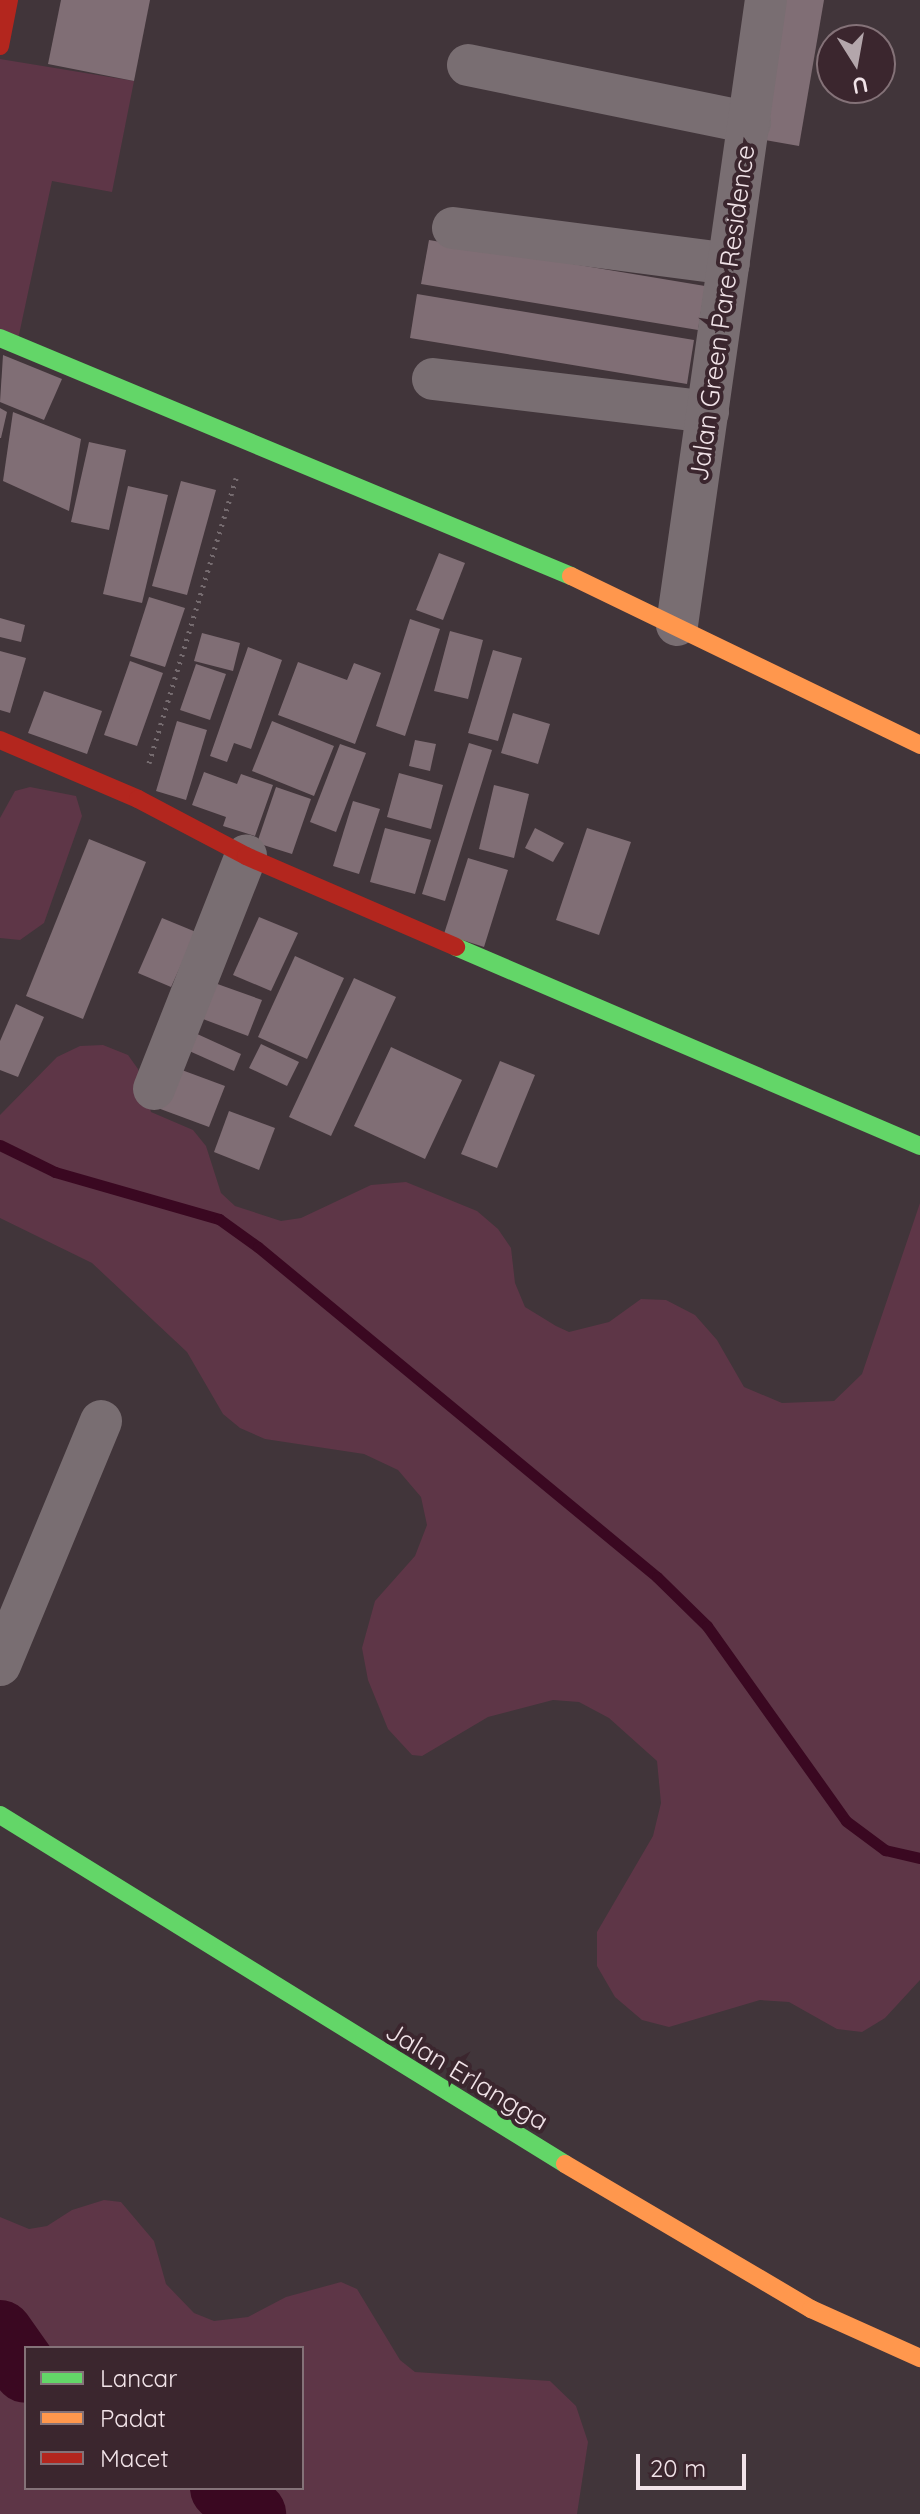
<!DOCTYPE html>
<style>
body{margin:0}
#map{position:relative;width:920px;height:2514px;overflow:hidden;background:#41353a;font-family:Quicksand,sans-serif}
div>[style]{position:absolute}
.green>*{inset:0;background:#5e3647}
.stream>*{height:11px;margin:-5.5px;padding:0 5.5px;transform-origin:5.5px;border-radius:5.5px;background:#3a0821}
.river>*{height:66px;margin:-33px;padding:0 33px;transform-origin:33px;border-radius:33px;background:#3a0821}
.building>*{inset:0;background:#806e75}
.path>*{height:5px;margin-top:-2.5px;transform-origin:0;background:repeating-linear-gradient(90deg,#756b6f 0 2px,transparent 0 8px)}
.street>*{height:42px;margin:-21px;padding:0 21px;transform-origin:21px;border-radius:21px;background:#796e72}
.fast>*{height:18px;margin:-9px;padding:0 9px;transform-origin:9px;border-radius:9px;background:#63d668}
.slow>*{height:18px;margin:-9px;padding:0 9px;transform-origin:9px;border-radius:9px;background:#ff974d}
.jam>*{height:18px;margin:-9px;padding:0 9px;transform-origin:9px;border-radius:9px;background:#b3261e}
span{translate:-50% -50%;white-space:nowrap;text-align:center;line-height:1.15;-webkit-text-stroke:8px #3b262e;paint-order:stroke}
.street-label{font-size:26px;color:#f1e3e8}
.legend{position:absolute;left:24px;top:2346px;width:280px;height:144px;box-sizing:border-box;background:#3b262e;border:2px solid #847278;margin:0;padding:10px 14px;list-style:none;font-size:24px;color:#f1e3e8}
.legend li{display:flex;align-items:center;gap:16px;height:40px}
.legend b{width:40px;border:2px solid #847278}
.north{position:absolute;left:816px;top:24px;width:80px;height:80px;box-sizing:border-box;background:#3b262e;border:2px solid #847278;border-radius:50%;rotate:169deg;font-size:22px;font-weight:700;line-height:32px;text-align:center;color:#f1e3e8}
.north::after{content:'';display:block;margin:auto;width:28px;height:36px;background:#b3a6ab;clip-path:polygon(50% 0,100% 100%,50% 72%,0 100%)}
.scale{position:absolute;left:636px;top:2454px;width:110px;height:36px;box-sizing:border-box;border:4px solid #f1e3e8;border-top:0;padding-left:10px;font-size:24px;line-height:28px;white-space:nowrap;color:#f1e3e8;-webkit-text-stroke:6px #3b262e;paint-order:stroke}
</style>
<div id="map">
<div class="green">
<div style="clip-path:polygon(0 59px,134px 81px,112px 192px,52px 181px,17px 344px,0 338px)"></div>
<div style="clip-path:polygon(30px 787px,76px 796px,82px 816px,44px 923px,20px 940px,0 938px,0 818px,15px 791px)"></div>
<div style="clip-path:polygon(103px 1045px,128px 1055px,138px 1069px,151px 1112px,193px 1130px,206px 1146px,221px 1193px,235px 1206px,281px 1221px,301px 1218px,371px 1185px,406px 1182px,477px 1211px,498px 1229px,511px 1248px,515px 1283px,525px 1307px,556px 1326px,569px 1332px,609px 1322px,641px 1299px,666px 1300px,695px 1315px,717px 1340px,744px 1387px,782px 1403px,834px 1401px,862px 1374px,920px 1203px,920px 1980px,885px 2018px,862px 2032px,837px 2029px,789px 2002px,760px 2000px,669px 2027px,642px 2020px,615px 1997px,597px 1966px,597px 1932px,653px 1836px,661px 1803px,657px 1761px,609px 1718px,579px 1702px,553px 1700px,488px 1717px,422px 1756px,412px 1755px,388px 1729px,368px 1680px,362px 1648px,375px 1601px,415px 1556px,427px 1525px,421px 1497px,398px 1470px,364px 1454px,265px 1439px,240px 1428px,223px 1414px,187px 1352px,92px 1263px,0 1218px,0 1115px,57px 1057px,80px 1046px)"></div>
<div style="clip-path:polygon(evenodd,104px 2200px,121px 2202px,154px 2241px,166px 2284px,194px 2313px,214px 2321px,248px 2317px,286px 2297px,341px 2282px,357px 2289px,400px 2360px,415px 2372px,550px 2381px,576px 2406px,588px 2442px,577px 2514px,0 2514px,0 2217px,29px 2229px,47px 2226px,72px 2210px,104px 2200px,26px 2348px,302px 2348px,302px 2488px,26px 2488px,26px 2348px)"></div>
</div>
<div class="stream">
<div style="left:0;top:1145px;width:61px;rotate:26.1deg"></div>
<div style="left:55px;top:1172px;width:171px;rotate:16deg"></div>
<div style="left:219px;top:1219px;width:48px;rotate:35.7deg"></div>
<div style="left:258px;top:1247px;width:518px;rotate:39.59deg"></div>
<div style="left:657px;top:1577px;width:70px;rotate:44.4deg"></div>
<div style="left:707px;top:1626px;width:239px;rotate:54.5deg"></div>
<div style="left:846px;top:1821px;width:49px;rotate:36.6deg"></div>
<div style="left:885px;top:1850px;width:36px;rotate:13deg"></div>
</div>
<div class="river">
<div style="left:0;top:2333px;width:45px;rotate:54.9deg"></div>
<div style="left:223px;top:2488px;width:40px;rotate:41deg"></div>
</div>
<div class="building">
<div style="clip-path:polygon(61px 0,150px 0,134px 81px,48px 64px)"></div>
<div style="clip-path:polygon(785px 0,824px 0,799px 146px,753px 138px)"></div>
<div style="clip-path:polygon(429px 240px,705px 286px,698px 330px,421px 284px)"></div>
<div style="clip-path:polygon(417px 294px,694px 340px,687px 384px,410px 338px)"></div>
<div style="clip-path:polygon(3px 355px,62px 379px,44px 420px,0 402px)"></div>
<div style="clip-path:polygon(0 408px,7px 412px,1px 438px,0 438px)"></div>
<div style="clip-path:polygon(13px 412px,81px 439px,69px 511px,3px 481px)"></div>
<div style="clip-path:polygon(89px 442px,126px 450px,109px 530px,71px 522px)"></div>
<div style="clip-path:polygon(181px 481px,216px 490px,187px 595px,152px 586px)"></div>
<div style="clip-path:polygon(128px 486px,168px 495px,142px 603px,103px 594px)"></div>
<div style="clip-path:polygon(439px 553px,465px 563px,443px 620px,416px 610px)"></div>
<div style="clip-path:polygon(149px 597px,185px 608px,165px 667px,130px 656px)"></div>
<div style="clip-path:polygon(0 618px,25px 625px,21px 642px,0 637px)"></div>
<div style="clip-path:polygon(410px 619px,440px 629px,405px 736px,376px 726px)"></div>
<div style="clip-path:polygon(450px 631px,483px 640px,468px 699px,434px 691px)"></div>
<div style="clip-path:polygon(202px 633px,240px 643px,233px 671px,194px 661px)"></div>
<div style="clip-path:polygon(248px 647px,282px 660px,251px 749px,234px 743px,227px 762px,210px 756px)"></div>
<div style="clip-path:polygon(493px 650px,522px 658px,498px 741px,468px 733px)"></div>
<div style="clip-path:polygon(0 651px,26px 658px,10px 713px,0 710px)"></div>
<div style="clip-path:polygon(130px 661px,163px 673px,137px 746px,104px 735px)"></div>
<div style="clip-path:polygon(298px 662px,347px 680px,354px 663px,381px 673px,355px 744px,278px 715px)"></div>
<div style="clip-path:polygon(196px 664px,226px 674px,210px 720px,180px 710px)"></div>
<div style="clip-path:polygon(44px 691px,102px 711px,87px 754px,28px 733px)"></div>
<div style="clip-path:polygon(513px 713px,550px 724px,538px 764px,501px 753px)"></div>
<div style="clip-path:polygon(177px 721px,207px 730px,186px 800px,156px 791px)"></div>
<div style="clip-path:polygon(272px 721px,334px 746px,314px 796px,252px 771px)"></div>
<div style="clip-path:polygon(415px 740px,436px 744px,430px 771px,409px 766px)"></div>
<div style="clip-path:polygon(469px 743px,492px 750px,445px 901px,422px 894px)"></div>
<div style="clip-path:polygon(340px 744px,366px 753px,336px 832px,310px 822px)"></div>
<div style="clip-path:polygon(204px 772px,237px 784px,241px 774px,273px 785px,255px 836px,223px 826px,226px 817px,192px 805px)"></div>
<div style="clip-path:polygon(399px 773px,443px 785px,431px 829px,387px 817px)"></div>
<div style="clip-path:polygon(494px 785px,529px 794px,514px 858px,479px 849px)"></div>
<div style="clip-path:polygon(276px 787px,311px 799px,292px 854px,257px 843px)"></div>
<div style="clip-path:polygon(353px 801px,380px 809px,359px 874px,333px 866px)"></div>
<div style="clip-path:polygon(385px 828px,431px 840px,415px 894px,370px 882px)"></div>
<div style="clip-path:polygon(535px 828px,564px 843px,553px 862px,525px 848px)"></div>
<div style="clip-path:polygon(587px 828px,631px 842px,599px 935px,556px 920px)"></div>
<div style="clip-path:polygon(89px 839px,146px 862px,83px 1019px,26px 996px)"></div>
<div style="clip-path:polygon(468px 858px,508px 870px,484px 947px,444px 934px)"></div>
<div style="clip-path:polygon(259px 917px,298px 933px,271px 991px,233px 975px)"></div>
<div style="clip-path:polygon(162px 918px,196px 932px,171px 987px,138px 973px)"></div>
<div style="clip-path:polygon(295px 956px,344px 978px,307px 1059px,258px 1037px)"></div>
<div style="clip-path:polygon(354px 978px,396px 997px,331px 1136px,289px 1117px)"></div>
<div style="clip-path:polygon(209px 981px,262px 1000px,248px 1036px,195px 1016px)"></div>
<div style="clip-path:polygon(16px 1004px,44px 1017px,18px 1077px,0 1070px,0 1041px)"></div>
<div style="clip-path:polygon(195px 1033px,241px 1054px,234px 1071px,187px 1050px)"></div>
<div style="clip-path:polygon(261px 1044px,299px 1062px,287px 1086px,249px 1068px)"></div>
<div style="clip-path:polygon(391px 1047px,462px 1080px,425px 1159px,354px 1126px)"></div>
<div style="clip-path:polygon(500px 1061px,535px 1075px,497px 1168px,461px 1154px)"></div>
<div style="clip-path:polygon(171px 1066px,225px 1086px,209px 1127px,155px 1107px)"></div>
<div style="clip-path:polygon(229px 1111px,275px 1128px,259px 1170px,214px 1152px)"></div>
</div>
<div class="path">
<div style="left:149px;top:763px;width:298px;rotate:-73deg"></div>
</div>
<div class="street">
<div style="left:468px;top:65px;width:288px;rotate:11.6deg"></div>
<div style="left:453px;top:228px;width:278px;rotate:7.4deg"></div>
<div style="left:433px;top:379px;width:277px;rotate:6.8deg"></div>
<div style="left:677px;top:625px;width:631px;rotate:-81.9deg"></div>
<div style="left:154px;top:1089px;width:251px;rotate:-68.5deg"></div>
<div style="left:0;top:1665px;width:264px;rotate:-67.5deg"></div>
</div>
<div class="fast">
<div style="left:0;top:338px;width:619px;rotate:22.63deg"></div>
<div style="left:456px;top:947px;width:505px;rotate:23.21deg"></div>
<div style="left:0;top:1815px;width:664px;rotate:31.7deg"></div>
</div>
<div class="slow">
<div style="left:571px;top:576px;width:388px;rotate:25.8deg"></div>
<div style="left:565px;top:2164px;width:286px;rotate:30.5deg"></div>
<div style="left:811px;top:2309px;width:120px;rotate:24.2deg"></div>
</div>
<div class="jam">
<div style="left:0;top:46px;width:47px;rotate:-78.9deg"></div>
<div style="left:0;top:740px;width:150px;rotate:23.1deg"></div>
<div style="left:138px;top:799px;width:122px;rotate:27.8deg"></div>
<div style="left:246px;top:856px;width:229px;rotate:23.4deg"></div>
</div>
<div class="street-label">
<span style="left:722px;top:313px;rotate:-82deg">Jalan Green Pare Residence</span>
<span style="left:467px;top:2076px;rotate:31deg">Jalan Erlangga</span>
</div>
<ul class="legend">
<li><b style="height:10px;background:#63d668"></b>Lancar</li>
<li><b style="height:10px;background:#ff974d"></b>Padat</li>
<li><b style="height:10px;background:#b3261e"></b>Macet</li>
</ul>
<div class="north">U</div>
<div class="scale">20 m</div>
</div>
